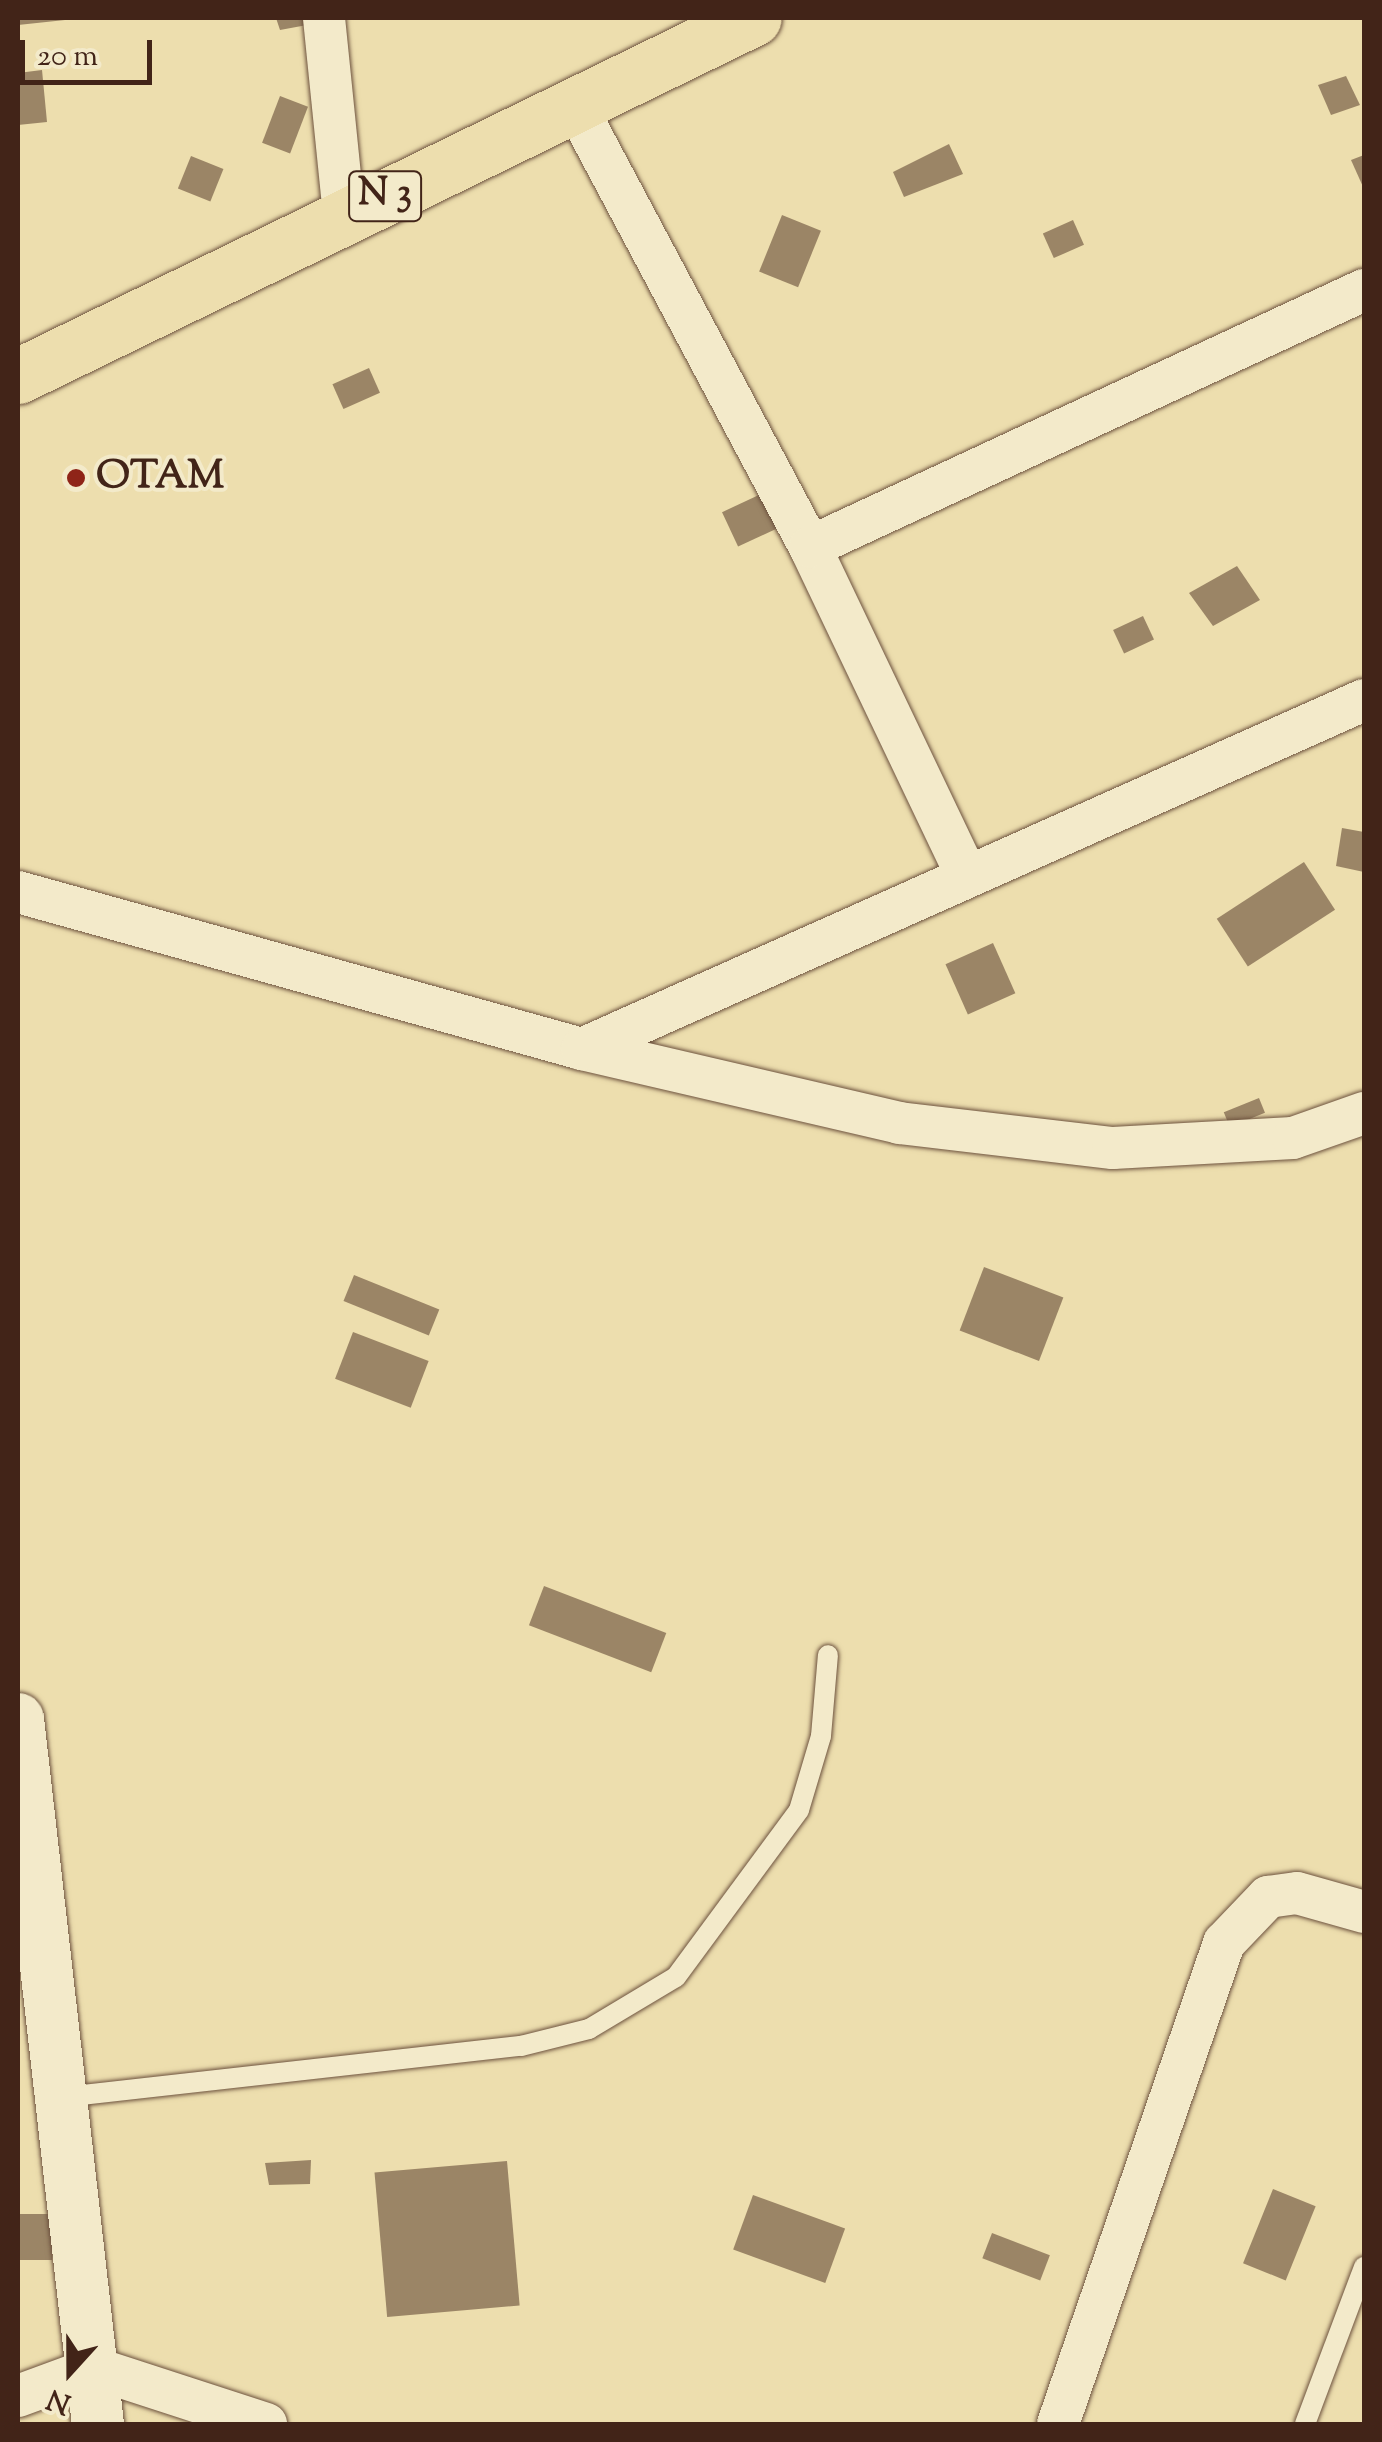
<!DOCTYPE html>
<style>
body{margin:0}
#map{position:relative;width:1382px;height:2442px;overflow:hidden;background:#eddeae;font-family:"Sorts Mill Goudy",serif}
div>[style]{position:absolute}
.building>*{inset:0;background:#9b8566;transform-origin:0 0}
.roads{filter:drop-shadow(0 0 2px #6d523e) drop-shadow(0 0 2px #6d523e)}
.service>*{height:20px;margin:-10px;padding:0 10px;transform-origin:10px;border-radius:10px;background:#f3eaca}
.minor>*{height:42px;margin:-21px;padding:0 21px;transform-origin:21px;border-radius:21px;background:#f3eaca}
.tertiary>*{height:52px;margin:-26px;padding:0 26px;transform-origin:26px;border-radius:26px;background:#f3eaca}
.primary>*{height:55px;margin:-27.5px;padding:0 27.5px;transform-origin:27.5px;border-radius:27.5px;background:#eddeae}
.dots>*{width:28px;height:28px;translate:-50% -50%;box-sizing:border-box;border:5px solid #f3eaca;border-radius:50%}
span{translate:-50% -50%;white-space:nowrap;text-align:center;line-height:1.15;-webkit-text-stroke:8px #f3eaca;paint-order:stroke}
.shield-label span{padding:2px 8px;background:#f3eaca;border:2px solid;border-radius:8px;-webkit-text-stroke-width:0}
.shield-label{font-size:38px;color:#422418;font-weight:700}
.poi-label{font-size:40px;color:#422418;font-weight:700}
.left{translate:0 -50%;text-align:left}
.frame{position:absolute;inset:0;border:20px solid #422418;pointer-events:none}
.north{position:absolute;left:20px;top:2322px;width:100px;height:100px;-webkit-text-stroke:8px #f3eaca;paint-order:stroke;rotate:201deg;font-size:28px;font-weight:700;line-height:40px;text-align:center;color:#422418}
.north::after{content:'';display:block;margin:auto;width:35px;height:45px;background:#422418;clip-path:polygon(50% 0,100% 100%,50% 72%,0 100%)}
.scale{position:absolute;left:20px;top:40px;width:132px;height:45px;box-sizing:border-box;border:5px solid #422418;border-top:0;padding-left:12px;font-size:30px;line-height:35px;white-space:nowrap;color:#422418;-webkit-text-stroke:8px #f3eaca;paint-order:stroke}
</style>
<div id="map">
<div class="building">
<i style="clip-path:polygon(18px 18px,65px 18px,65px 20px,18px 25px)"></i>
<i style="clip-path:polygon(276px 18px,305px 18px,307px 25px,280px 30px)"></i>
<i style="clip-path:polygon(42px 70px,47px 122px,18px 125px,18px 73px)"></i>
<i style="clip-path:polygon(1346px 76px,1360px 105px,1331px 115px,1318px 85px)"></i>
<i style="left:280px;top:96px;width:30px;height:50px;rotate:21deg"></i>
<i style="clip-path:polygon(949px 144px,963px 174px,904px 197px,893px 172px)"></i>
<i style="clip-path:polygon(1364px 155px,1364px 189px,1351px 160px)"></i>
<i style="left:191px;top:156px;width:35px;height:35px;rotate:22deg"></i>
<i style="left:782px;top:215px;width:42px;height:61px;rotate:22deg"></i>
<i style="left:1073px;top:220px;width:27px;height:33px;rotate:66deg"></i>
<i style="left:369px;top:368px;width:27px;height:40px;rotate:66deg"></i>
<i style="left:761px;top:494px;width:38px;height:43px;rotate:65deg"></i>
<i style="clip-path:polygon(1237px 566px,1260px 600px,1213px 626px,1189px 593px)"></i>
<i style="left:1143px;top:616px;width:26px;height:33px;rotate:65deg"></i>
<i style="clip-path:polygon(1342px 828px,1364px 832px,1364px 872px,1336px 866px)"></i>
<i style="left:1304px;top:862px;width:57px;height:104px;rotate:57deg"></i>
<i style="left:993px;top:943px;width:55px;height:52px;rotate:66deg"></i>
<i style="left:1259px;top:1098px;width:16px;height:38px;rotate:68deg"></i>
<i style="left:984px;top:1267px;width:85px;height:68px;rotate:21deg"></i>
<i style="left:354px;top:1275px;width:92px;height:28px;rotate:22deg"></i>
<i style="left:353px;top:1332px;width:81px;height:50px;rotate:21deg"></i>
<i style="left:544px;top:1586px;width:131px;height:42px;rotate:21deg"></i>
<i style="clip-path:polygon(311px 2160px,310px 2184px,269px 2185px,265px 2163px)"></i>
<i style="left:507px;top:2161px;width:145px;height:133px;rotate:85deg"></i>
<i style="left:1273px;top:2189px;width:46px;height:80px;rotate:22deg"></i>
<i style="left:753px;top:2195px;width:98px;height:58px;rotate:20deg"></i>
<i style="left:18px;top:2214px;width:34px;height:46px"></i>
<i style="left:992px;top:2233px;width:62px;height:27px;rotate:21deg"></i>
</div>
<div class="roads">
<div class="service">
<i style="left:64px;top:2097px;width:460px;rotate:-6.4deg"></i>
<i style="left:521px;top:2046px;width:70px;rotate:-14deg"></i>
<i style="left:589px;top:2029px;width:101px;rotate:-30.9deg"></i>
<i style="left:676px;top:1977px;width:207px;rotate:-53.6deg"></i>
<i style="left:799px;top:1810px;width:77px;rotate:-73.4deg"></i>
<i style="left:821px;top:1736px;width:81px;rotate:-85.1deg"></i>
<i style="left:1305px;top:2424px;width:168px;rotate:-69.4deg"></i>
</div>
<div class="minor">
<i style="left:324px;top:18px;width:199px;rotate:84.2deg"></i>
<i style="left:575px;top:105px;width:501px;rotate:62deg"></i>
<i style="left:810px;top:547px;width:362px;rotate:64.5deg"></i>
<i style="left:810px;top:547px;width:611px;rotate:-24.89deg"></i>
<i style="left:18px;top:892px;width:585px;rotate:15.56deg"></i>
<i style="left:582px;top:1049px;width:326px;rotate:13.1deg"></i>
<i style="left:899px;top:1123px;width:215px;rotate:6.7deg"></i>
<i style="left:1113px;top:1148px;width:180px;rotate:-3.2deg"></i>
<i style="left:1293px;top:1138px;width:75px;rotate:-19.4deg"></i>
<i style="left:582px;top:1049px;width:856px;rotate:-24.05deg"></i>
<i style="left:18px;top:2396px;width:81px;rotate:-20.2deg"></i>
<i style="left:94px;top:2368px;width:181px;rotate:18deg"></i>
<i style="left:1058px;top:2424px;width:509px;rotate:-70.96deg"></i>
<i style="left:1224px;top:1943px;width:64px;rotate:-46.3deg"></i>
<i style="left:1268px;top:1897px;width:29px;rotate:-8deg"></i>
<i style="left:1297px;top:1893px;width:70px;rotate:15.8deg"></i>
</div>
<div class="tertiary">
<i style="left:18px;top:1719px;width:710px;rotate:83.53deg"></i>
</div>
<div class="primary">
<i style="left:18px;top:376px;width:818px;rotate:-25.94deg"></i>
</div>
</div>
<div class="dots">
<i style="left:76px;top:478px;background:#8f2418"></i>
</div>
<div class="shield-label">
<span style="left:385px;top:196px">N 3</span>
</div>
<div class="poi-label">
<span class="left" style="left:96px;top:478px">OTAM</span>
</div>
<div class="frame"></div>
<div class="north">N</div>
<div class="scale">20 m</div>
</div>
